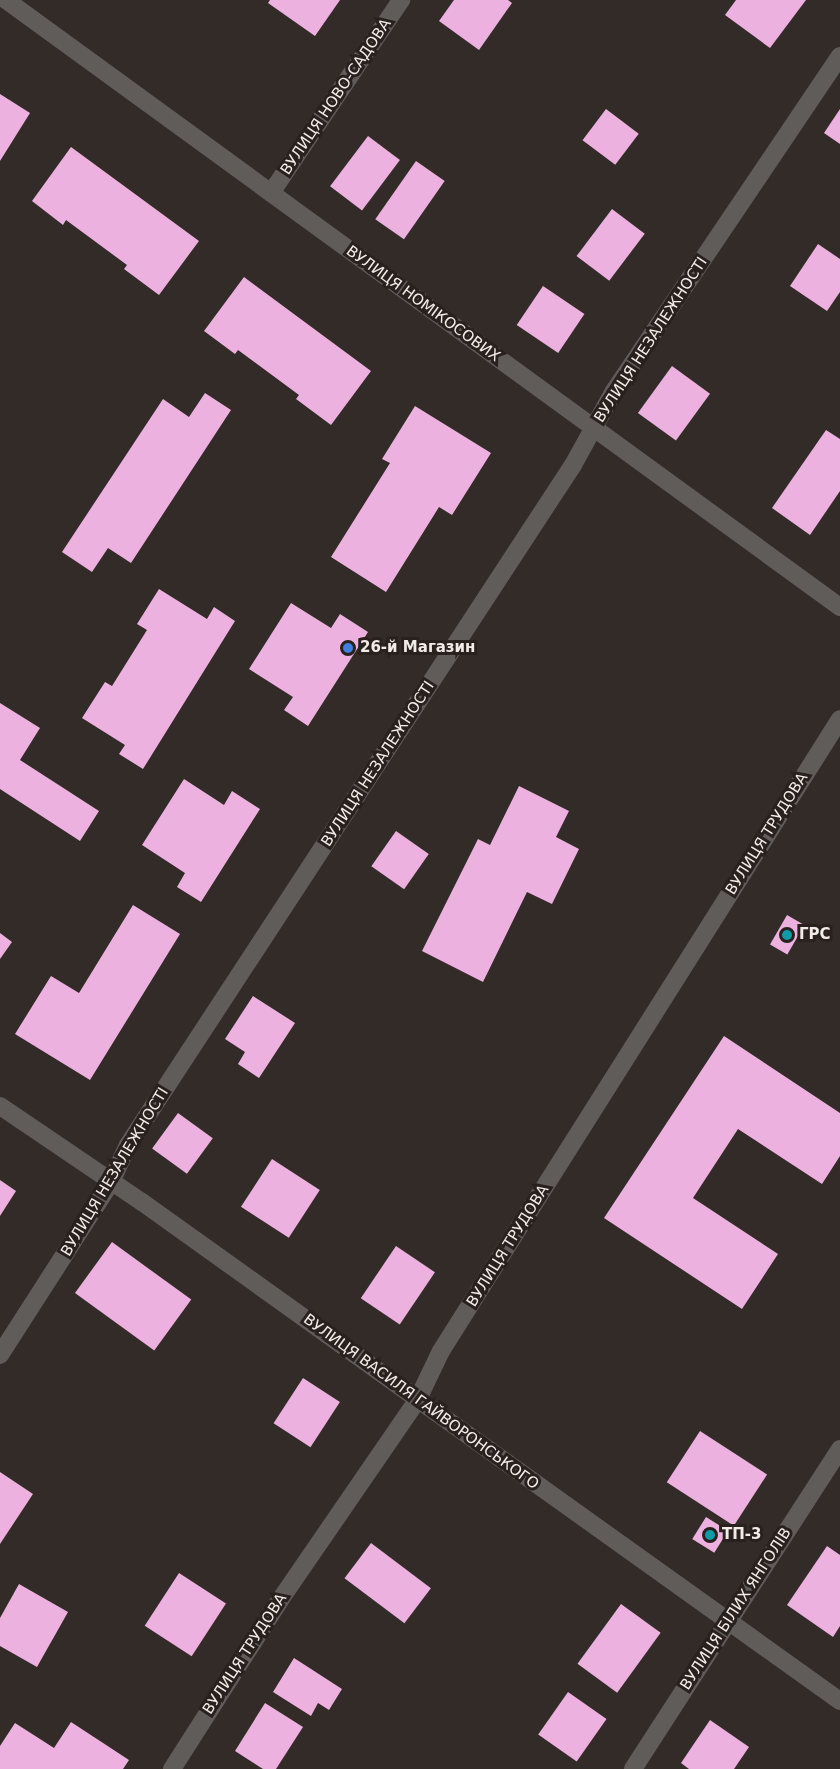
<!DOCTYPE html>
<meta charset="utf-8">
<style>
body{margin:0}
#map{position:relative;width:840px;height:1769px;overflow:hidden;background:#332b27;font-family:"DejaVu Sans",sans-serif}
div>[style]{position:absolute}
.building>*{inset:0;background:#edb1e0;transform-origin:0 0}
.minor>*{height:18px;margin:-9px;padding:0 9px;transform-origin:9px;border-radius:9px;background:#605c5a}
.dots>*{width:16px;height:16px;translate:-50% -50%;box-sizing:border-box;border:3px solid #29211e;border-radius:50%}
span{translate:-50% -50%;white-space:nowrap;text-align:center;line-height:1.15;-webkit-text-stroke:6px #29211e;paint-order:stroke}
.street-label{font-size:15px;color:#f2ece9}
.poi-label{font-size:15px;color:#f2ece9;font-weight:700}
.left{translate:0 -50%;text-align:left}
</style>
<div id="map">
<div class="building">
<i style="clip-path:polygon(270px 0,340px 0,315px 36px,268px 3px)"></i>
<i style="clip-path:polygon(454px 0,508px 0,512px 3px,479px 50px,439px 21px)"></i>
<i style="clip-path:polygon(736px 0,806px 0,770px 48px,725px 15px)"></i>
<i style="clip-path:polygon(0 94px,30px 113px,0 161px)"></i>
<i style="left:606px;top:109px;width:41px;height:39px;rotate:37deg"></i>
<i style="clip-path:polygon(840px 109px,840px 144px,824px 133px)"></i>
<i style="left:368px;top:136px;width:40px;height:63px;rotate:37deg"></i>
<i style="clip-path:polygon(71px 147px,199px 241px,159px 295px,124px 269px,127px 265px,66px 220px,63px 225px,32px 201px)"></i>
<i style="left:416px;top:161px;width:35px;height:71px;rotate:35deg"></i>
<i style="left:612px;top:209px;width:41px;height:59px;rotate:37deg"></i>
<i style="clip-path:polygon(818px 244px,840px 259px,840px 292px,827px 311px,790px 286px)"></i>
<i style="clip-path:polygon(244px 277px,371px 371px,331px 425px,296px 399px,299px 395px,238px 350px,235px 354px,204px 331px)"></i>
<i style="left:543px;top:286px;width:50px;height:47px;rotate:34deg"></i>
<i style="left:672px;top:366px;width:47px;height:58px;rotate:36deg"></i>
<i style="clip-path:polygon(205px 393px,231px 410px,131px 563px,108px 548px,92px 572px,62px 552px,163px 399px,189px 417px)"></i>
<i style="clip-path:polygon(415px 406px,491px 453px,452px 515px,439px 507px,386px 592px,331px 557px,390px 463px,382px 459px)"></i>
<i style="clip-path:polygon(826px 430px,840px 439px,840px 491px,810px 535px,772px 508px)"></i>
<i style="clip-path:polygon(159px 589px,207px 619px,214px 607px,235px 621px,143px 769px,119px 754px,125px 745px,82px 718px,105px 682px,112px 686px,147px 630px,137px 624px)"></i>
<i style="clip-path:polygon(291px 603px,331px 628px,340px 614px,368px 632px,308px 726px,284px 710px,293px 697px,249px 669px)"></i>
<i style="clip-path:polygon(0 703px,40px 728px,20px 760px,99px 811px,80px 841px,0 789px)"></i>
<i style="clip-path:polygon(184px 779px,224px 805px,232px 791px,260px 809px,201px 902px,177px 887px,185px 873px,142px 845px)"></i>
<i style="clip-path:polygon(519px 786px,569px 811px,556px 837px,579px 849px,552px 904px,527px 892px,483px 982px,422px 951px,478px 839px,490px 845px)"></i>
<i style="left:396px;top:831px;width:40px;height:43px;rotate:35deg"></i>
<i style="clip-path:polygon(133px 905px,180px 934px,90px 1080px,15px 1034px,51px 976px,79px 993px)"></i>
<i style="left:787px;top:915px;width:20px;height:34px;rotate:30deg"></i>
<i style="clip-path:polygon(0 933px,12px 942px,0 959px)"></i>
<i style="clip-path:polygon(253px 996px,295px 1023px,259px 1078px,238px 1064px,245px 1052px,225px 1039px)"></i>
<i style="clip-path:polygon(724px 1036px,840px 1113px,840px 1156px,822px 1184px,738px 1129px,693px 1198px,778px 1254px,742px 1309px,604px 1218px)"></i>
<i style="left:178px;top:1113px;width:43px;height:44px;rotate:36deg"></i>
<i style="left:272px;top:1159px;width:57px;height:57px;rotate:33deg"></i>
<i style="clip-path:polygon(0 1180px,16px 1191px,0 1216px)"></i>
<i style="left:112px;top:1242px;width:98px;height:63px;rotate:36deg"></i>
<i style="left:396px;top:1246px;width:47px;height:63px;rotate:34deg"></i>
<i style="left:303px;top:1378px;width:44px;height:54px;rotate:33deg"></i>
<i style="left:700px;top:1431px;width:80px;height:61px;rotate:33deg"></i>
<i style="clip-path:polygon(0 1472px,33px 1494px,0 1544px)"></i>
<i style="left:706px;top:1517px;width:26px;height:26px;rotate:32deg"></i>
<i style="left:371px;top:1543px;width:75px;height:44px;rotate:37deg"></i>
<i style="clip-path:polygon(827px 1546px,840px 1555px,840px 1626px,833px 1637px,787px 1605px)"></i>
<i style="left:179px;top:1573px;width:56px;height:63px;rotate:33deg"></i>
<i style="clip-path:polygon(19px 1584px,68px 1612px,37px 1667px,0 1646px,0 1618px)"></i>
<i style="left:621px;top:1604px;width:49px;height:74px;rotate:36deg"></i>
<i style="clip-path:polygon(294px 1658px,342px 1689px,329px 1710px,318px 1703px,311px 1716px,273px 1692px)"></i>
<i style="left:568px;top:1692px;width:47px;height:52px;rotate:35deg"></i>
<i style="clip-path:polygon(265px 1703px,303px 1727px,276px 1769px,263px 1769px,235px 1751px)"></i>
<i style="clip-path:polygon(710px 1720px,749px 1747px,734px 1769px,689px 1769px,681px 1763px)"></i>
<i style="clip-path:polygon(71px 1722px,129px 1760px,123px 1769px,0 1769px,0 1746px,15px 1723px,54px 1748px)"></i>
</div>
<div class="minor">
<i style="left:6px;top:0;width:1032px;rotate:36.05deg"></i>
<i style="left:271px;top:193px;width:233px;rotate:-56deg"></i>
<i style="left:0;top:1106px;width:171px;rotate:34.1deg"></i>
<i style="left:142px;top:1202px;width:858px;rotate:35.56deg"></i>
<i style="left:0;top:1355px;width:206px;rotate:-57.3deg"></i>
<i style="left:111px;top:1182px;width:41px;rotate:-65.3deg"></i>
<i style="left:128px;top:1145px;width:813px;rotate:-56.8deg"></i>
<i style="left:573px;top:465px;width:85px;rotate:-61deg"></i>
<i style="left:614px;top:391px;width:404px;rotate:-56deg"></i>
<i style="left:172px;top:1769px;width:201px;rotate:-57.4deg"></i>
<i style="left:280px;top:1600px;width:244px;rotate:-55.5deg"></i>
<i style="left:418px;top:1399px;width:53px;rotate:-64.4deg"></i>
<i style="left:441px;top:1351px;width:747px;rotate:-57.73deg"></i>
<i style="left:633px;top:1769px;width:381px;rotate:-57.1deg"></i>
</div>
<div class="dots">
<i style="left:348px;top:648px;background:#3f7fe0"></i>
<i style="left:787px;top:935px;background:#0f9aa8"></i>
<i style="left:710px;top:1535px;background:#0f9aa8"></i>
</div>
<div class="street-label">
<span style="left:336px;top:97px;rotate:-56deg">ВУЛИЦЯ НОВО-САДОВА</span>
<span style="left:423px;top:304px;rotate:36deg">ВУЛИЦЯ НОМІКОСОВИХ</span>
<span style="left:651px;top:340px;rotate:-57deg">ВУЛИЦЯ НЕЗАЛЕЖНОСТІ</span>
<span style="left:378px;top:764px;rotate:-57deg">ВУЛИЦЯ НЕЗАЛЕЖНОСТІ</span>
<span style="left:767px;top:834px;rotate:-58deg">ВУЛИЦЯ ТРУДОВА</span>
<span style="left:115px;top:1172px;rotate:-59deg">ВУЛИЦЯ НЕЗАЛЕЖНОСТІ</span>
<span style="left:508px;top:1246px;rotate:-58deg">ВУЛИЦЯ ТРУДОВА</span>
<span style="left:421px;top:1402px;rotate:36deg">ВУЛИЦЯ ВАСИЛЯ ГАЙВОРОНСЬКОГО</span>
<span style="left:736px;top:1609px;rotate:-57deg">ВУЛИЦЯ БІЛИХ ЯНГОЛІВ</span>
<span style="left:245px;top:1654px;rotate:-57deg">ВУЛИЦЯ ТРУДОВА</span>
</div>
<div class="poi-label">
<span class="left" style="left:360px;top:648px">26-й Магазин</span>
<span class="left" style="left:799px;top:935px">ГРС</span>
<span class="left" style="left:722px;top:1535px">ТП-3</span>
</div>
</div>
